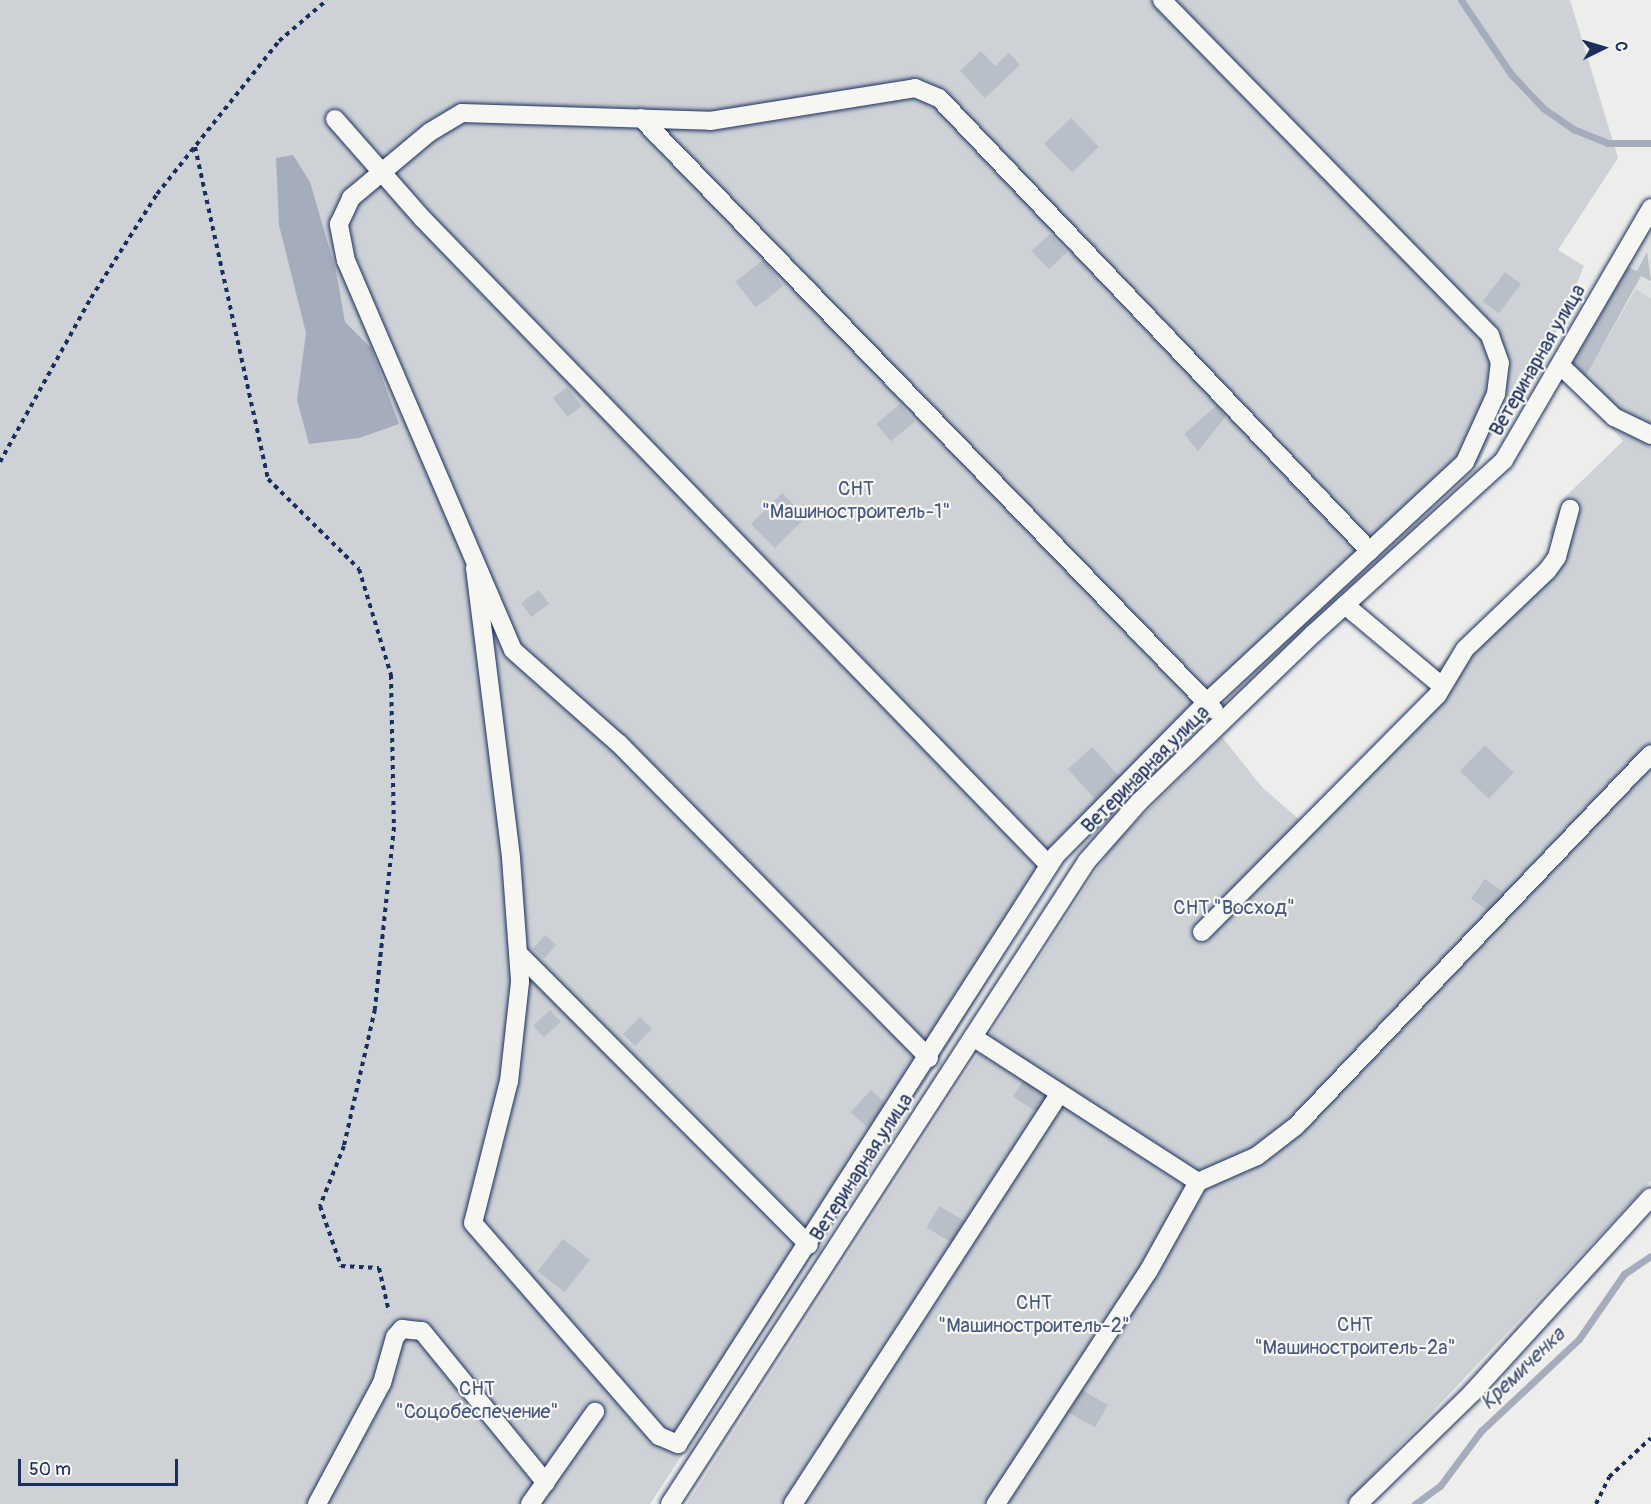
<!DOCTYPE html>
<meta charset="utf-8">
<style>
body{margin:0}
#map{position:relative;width:1651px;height:1504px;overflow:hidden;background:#edeeec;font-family:Pangolin,sans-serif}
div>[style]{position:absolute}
.built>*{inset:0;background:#dde0e1}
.green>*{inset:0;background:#ced2d7}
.water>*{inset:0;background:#a5acbc}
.stream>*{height:7px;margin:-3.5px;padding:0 3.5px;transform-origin:3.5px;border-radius:3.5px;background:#a5acbc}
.building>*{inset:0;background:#b9bfc8;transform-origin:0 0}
.path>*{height:4px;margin-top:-2px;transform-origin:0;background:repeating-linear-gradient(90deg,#1b2f5e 0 4.5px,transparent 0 9px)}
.roads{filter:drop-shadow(0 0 2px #1b2f5e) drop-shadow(0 0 2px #1b2f5e)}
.street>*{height:18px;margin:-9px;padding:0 9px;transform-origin:9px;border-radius:9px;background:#f6f6f2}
span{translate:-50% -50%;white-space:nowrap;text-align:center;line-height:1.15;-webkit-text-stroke:4.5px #f6f6f2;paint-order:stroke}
.street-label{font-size:20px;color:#1b2f5e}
.park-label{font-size:20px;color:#48587c}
.water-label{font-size:21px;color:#44547a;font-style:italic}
.north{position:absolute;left:1573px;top:18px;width:60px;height:60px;-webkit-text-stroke:4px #f6f6f2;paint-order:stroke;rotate:85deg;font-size:16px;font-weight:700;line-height:24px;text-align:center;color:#1b2f5e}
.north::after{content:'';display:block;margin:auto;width:21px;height:27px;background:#1b2f5e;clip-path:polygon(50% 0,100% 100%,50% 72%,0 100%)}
.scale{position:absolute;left:18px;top:1459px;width:160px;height:27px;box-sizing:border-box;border:3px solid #1b2f5e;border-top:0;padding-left:8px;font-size:18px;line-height:21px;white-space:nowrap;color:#1b2f5e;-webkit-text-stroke:4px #f6f6f2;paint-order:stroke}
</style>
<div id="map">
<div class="built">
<i style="clip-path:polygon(1651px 216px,1651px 298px,1634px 289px,1585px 378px,1565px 365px)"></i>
</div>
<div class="green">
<i style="clip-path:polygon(0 0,1570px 0,1618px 158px,1558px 250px,1584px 266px,1537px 379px,1521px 372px,1479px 462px,1209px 712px,1061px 861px,933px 1070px,650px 1504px,0 1504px)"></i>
<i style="clip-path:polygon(1635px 289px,1651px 298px,1651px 1181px,1345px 1504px,687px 1504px,1113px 845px,1222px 737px,1262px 787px,1300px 820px,1430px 690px,1423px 681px,1434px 670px,1537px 572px,1554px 542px,1549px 533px,1564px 498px,1623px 441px,1583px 396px,1585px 378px)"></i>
</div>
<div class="water">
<i style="clip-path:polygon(293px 155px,310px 182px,336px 271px,345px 322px,371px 348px,399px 424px,359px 438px,309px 444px,297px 400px,306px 333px,279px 225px,276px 158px)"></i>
</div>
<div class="stream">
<i style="left:1461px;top:0;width:89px;rotate:56deg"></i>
<i style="left:1511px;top:74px;width:47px;rotate:46.7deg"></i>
<i style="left:1543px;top:108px;width:37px;rotate:35deg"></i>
<i style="left:1573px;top:129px;width:37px;rotate:22deg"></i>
<i style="left:1607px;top:143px;width:44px"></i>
<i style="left:1415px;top:1504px;width:31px;rotate:-36deg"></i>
<i style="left:1440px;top:1486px;width:69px;rotate:-53.3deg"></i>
<i style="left:1481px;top:1431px;width:134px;rotate:-43.2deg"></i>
<i style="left:1579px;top:1339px;width:79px;rotate:-55.3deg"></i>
<i style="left:1624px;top:1274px;width:32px;rotate:-34deg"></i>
</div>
<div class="building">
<i style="clip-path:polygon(981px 51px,995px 66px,1009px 53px,1020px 65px,985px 98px,960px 71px)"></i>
<i style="left:1071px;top:118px;width:40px;height:37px;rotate:46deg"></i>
<i style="left:1050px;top:234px;width:25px;height:25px;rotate:47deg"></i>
<i style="clip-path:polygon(1647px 252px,1651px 281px,1641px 276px,1585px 378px,1570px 368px,1628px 267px,1637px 271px)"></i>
<i style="left:763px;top:260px;width:33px;height:35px;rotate:52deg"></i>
<i style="left:1505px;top:272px;width:20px;height:37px;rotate:37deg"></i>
<i style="left:567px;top:387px;width:24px;height:18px;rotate:52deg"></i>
<i style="left:900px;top:404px;width:23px;height:31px;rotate:50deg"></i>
<i style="clip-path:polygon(1217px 405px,1226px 416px,1198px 451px,1184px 434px)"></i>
<i style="left:782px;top:493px;width:34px;height:44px;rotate:45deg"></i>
<i style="left:539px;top:590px;width:17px;height:22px;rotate:54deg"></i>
<i style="left:1485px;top:745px;width:40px;height:36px;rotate:44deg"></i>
<i style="left:1092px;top:747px;width:40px;height:33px;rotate:47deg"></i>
<i style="left:1485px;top:879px;width:31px;height:24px;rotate:36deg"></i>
<i style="left:545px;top:935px;width:15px;height:18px;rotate:42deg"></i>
<i style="left:550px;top:1010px;width:16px;height:23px;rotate:47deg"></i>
<i style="left:640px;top:1017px;width:17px;height:24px;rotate:45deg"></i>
<i style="left:1025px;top:1078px;width:30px;height:22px;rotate:33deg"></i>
<i style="left:871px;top:1090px;width:23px;height:30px;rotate:43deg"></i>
<i style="left:939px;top:1206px;width:30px;height:25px;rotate:30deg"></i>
<i style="left:563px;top:1239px;width:34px;height:41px;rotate:38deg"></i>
<i style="left:1082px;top:1390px;width:30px;height:26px;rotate:30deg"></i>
</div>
<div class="path">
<i style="left:195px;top:147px;width:340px;rotate:77.6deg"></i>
<i style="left:268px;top:479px;width:128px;rotate:44.7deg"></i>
<i style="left:359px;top:569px;width:111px;rotate:73.2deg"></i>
<i style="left:391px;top:675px;width:152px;rotate:88.9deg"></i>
<i style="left:394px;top:827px;width:183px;rotate:96deg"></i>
<i style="left:375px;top:1009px;width:140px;rotate:102.8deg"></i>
<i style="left:344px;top:1146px;width:65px;rotate:111.8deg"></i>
<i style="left:320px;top:1206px;width:64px;rotate:70.7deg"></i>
<i style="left:341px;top:1266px;width:38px;rotate:3deg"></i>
<i style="left:379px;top:1268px;width:45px;rotate:77.2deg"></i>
<i style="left:0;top:462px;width:188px;rotate:-61deg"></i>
<i style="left:91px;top:298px;width:123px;rotate:-57.6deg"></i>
<i style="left:157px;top:194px;width:196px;rotate:-51.4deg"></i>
<i style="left:279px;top:41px;width:63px;rotate:-40.5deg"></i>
<i style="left:1596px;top:1504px;width:30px;rotate:-64deg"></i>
<i style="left:1609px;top:1477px;width:57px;rotate:-42.9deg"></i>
</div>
<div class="roads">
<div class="street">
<i style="left:641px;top:118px;width:824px;rotate:45.93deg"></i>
<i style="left:335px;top:119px;width:132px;rotate:48.7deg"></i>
<i style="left:422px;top:218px;width:901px;rotate:45.9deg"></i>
<i style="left:1561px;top:366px;width:74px;rotate:43.9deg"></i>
<i style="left:1614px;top:417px;width:41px;rotate:25.9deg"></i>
<i style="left:475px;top:568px;width:292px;rotate:82.9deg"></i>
<i style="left:511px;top:858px;width:124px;rotate:85.8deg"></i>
<i style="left:520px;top:982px;width:100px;rotate:96.3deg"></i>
<i style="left:509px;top:1081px;width:146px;rotate:104.2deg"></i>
<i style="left:473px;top:1223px;width:283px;rotate:48.9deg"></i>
<i style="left:659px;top:1436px;width:21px;rotate:23deg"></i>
<i style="left:678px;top:1444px;width:700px;rotate:-57.31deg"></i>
<i style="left:1056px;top:855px;width:215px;rotate:-45.4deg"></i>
<i style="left:1207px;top:702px;width:352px;rotate:-42.9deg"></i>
<i style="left:1465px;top:462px;width:75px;rotate:-65.5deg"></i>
<i style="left:1496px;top:394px;width:31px;rotate:-83deg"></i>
<i style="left:1500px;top:363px;width:30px;rotate:-110deg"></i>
<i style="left:1490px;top:335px;width:469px;rotate:-134.4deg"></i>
<i style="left:1345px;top:605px;width:126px;rotate:39.9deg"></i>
<i style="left:1202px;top:932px;width:335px;rotate:-45.2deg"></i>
<i style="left:1438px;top:694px;width:52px;rotate:-59deg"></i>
<i style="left:1465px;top:649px;width:113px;rotate:-43.6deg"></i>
<i style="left:1547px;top:571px;width:17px;rotate:-54deg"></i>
<i style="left:1557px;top:557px;width:50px;rotate:-74.8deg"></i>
<i style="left:518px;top:953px;width:412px;rotate:45.1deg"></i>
<i style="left:973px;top:1037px;width:268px;rotate:32.8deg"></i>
<i style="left:1198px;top:1182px;width:101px;rotate:119.1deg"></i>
<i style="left:1149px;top:1270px;width:280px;rotate:123.2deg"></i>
<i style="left:929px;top:1058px;width:443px;rotate:-134.6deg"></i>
<i style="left:618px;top:743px;width:140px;rotate:-138.5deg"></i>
<i style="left:513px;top:650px;width:423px;rotate:-113.2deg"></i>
<i style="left:346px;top:261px;width:38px;rotate:-101deg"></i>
<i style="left:339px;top:224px;width:29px;rotate:-65deg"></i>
<i style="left:351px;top:198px;width:103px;rotate:-39.9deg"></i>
<i style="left:430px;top:132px;width:37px;rotate:-31deg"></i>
<i style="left:462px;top:113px;width:248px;rotate:1.8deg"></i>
<i style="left:710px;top:121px;width:208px;rotate:-9.1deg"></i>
<i style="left:915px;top:88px;width:26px;rotate:23deg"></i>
<i style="left:939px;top:98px;width:625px;rotate:46.43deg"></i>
<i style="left:1198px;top:1182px;width:64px;rotate:-23.8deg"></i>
<i style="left:1257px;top:1156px;width:49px;rotate:-37.6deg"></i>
<i style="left:1296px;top:1126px;width:514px;rotate:-46.34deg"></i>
<i style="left:317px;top:1504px;width:137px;rotate:-61.8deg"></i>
<i style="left:382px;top:1383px;width:48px;rotate:-74.2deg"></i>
<i style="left:395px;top:1337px;width:11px;rotate:-49deg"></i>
<i style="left:402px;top:1329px;width:20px;rotate:6deg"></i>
<i style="left:422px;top:1331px;width:196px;rotate:50.8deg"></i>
<i style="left:530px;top:1504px;width:113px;rotate:-54.8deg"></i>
<i style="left:670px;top:1504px;width:766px;rotate:-57.04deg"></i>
<i style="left:1087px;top:861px;width:79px;rotate:-48.6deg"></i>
<i style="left:1139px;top:802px;width:242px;rotate:-44deg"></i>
<i style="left:1313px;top:634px;width:258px;rotate:-42.3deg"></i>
<i style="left:1504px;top:460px;width:292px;rotate:-59.7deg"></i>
<i style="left:793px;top:1504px;width:490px;rotate:-57deg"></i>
<i style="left:1358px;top:1504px;width:159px;rotate:-44.2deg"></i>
<i style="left:1472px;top:1393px;width:265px;rotate:-47.6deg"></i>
</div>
</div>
<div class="street-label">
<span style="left:1537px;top:360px;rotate:-60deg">Ветеринарная улица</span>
<span style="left:1145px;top:769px;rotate:-45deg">Ветеринарная улица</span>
<span style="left:861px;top:1167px;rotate:-57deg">Ветеринарная улица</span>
</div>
<div class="park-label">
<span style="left:856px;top:500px">СНТ<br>"Машиностроитель-1"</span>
<span style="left:1234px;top:907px">СНТ "Восход"</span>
<span style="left:1034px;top:1314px">СНТ<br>"Машиностроитель-2"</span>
<span style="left:1355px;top:1336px">СНТ<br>"Машиностроитель-2а"</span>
<span style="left:477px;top:1400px">СНТ<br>"Соцобеспечение"</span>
</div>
<div class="water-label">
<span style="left:1523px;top:1369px;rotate:-44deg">Кремиченка</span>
</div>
<div class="north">С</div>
<div class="scale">50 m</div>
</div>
